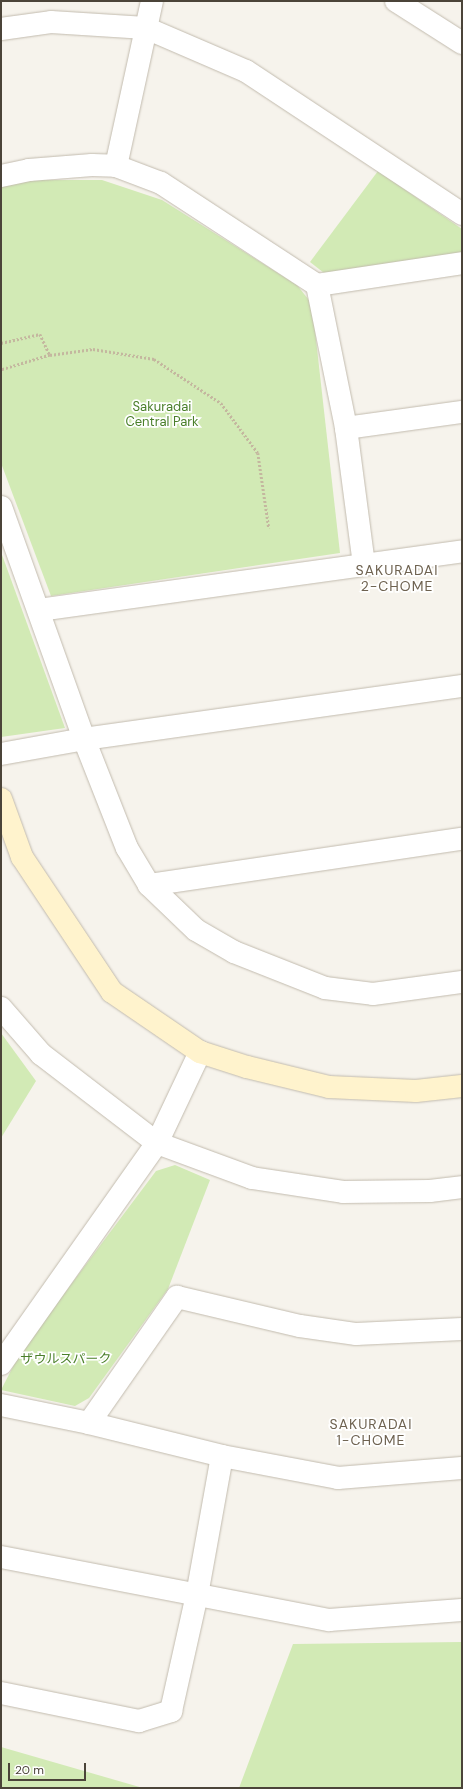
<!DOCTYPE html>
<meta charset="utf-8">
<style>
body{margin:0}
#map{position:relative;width:463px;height:1789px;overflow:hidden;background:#f6f3ec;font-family:"DM Sans","Noto Sans JP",sans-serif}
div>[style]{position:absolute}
.green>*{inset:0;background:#d2eab5}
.path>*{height:2.5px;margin-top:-1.25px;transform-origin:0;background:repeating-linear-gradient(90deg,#c4b79f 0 2px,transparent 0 4px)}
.roads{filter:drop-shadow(0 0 1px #c2bbae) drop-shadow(0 0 1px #c2bbae)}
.street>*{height:22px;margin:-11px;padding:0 11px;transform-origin:11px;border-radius:11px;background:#fff}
.secondary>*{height:22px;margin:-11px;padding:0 11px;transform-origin:11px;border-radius:11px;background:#fff3cd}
span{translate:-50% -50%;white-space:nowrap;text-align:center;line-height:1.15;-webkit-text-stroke:3.5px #fff;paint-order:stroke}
.park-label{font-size:13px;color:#4a7f2a}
.neighbourhood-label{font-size:14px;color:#6e6250;letter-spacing:1px}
.frame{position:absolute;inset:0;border:2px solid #4b4439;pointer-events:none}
.scale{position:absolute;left:8px;top:1763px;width:78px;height:18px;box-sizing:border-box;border:2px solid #4b4439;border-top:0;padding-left:5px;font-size:12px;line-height:14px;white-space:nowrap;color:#4b4439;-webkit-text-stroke:3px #fff;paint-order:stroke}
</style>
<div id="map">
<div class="green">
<i style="clip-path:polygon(378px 171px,462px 229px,462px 255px,324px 273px,310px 262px)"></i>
<i style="clip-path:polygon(27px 180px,102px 180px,162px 200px,297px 285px,312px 304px,340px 553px,51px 596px,1px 463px,1px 187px)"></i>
<i style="clip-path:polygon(1px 552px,65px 728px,1px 737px)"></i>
<i style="clip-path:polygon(1px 1033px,36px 1081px,1px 1138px)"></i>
<i style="clip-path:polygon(175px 1165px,210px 1180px,168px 1289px,89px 1398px,75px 1406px,1px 1390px,21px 1351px,156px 1171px)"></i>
<i style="clip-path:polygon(462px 1642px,462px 1788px,239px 1788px,293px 1644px)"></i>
<i style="clip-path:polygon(1px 1747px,143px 1788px,1px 1788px)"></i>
</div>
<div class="path">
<i style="left:1px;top:343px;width:40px;rotate:-13deg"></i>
<i style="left:40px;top:334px;width:23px;rotate:65deg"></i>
<i style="left:50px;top:355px;width:51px;rotate:163deg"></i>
<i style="left:50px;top:355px;width:43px;rotate:-7.9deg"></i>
<i style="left:93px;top:349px;width:62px;rotate:9.3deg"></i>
<i style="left:154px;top:359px;width:80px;rotate:33.3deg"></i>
<i style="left:221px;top:403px;width:62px;rotate:53.5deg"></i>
<i style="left:258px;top:453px;width:76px;rotate:81.7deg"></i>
</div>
<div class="roads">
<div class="street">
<i style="left:152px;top:1px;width:169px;rotate:102.3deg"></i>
<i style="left:116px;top:166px;width:48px;rotate:20.7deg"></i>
<i style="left:161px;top:183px;width:186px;rotate:33.2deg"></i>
<i style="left:317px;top:285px;width:146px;rotate:78.5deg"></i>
<i style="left:346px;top:428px;width:137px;rotate:82.5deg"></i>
<i style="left:396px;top:1px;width:78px;rotate:32.5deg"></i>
<i style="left:1px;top:29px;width:50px;rotate:-8deg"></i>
<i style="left:51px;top:22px;width:95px;rotate:3.6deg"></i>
<i style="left:146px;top:28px;width:109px;rotate:23.3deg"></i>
<i style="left:246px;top:71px;width:259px;rotate:33.5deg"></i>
<i style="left:1px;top:176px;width:29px;rotate:-12deg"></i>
<i style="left:29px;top:170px;width:63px;rotate:-4.5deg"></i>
<i style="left:92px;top:165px;width:24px;rotate:2deg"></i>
<i style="left:317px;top:285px;width:147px;rotate:-8.6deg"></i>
<i style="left:346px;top:428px;width:117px;rotate:-7.9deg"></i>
<i style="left:1px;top:507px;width:246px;rotate:70.3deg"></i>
<i style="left:84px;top:739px;width:117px;rotate:68.5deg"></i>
<i style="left:127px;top:848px;width:43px;rotate:59.3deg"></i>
<i style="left:149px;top:885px;width:65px;rotate:43.8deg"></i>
<i style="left:196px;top:930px;width:44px;rotate:30.1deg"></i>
<i style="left:234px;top:952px;width:98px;rotate:21.6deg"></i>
<i style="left:325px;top:988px;width:48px;rotate:7.1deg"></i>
<i style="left:373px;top:994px;width:90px;rotate:-7.7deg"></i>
<i style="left:39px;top:610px;width:427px;rotate:-7.9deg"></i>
<i style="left:1px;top:754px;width:84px;rotate:-10.2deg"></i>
<i style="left:84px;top:739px;width:382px;rotate:-8deg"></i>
<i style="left:149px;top:885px;width:316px;rotate:-8.4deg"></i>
<i style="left:1px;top:1008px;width:61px;rotate:49deg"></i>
<i style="left:41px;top:1054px;width:146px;rotate:37.5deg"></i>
<i style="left:157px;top:1143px;width:101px;rotate:20.2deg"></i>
<i style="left:252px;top:1178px;width:92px;rotate:8.7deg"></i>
<i style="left:343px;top:1192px;width:87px;rotate:-0.7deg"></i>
<i style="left:430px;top:1191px;width:32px;rotate:-7deg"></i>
<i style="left:1px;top:1364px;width:271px;rotate:-54.8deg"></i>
<i style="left:157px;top:1143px;width:101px;rotate:-64.7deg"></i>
<i style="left:1px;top:1405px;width:90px;rotate:11.6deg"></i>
<i style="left:89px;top:1423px;width:137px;rotate:13.9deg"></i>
<i style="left:222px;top:1456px;width:118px;rotate:10.7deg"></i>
<i style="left:338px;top:1478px;width:124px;rotate:-4.6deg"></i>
<i style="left:89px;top:1423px;width:154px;rotate:-55.1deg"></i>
<i style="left:177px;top:1297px;width:126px;rotate:13.3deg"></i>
<i style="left:300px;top:1326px;width:57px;rotate:8.1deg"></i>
<i style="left:356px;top:1334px;width:106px;rotate:-2.7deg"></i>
<i style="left:1px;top:1557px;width:334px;rotate:10.9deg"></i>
<i style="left:329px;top:1620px;width:133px;rotate:-4.3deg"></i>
<i style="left:1px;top:1693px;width:141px;rotate:11.5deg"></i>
<i style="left:139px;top:1721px;width:34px;rotate:-17deg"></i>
<i style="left:171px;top:1711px;width:119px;rotate:-77.4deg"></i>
<i style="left:197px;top:1595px;width:141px;rotate:-79.8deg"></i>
</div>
<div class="secondary">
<i style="left:1px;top:799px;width:62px;rotate:70.1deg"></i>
<i style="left:22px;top:857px;width:162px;rotate:56.3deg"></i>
<i style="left:112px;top:992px;width:107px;rotate:34.3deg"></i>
<i style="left:200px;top:1052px;width:49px;rotate:17.7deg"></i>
<i style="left:247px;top:1067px;width:84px;rotate:13.7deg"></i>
<i style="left:329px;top:1087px;width:87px;rotate:2.6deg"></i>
<i style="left:416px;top:1091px;width:46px;rotate:-6.2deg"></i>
</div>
</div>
<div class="park-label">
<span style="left:162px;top:415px">Sakuradai<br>Central Park</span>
<span style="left:66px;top:1359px">ザウルスパーク</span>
</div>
<div class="neighbourhood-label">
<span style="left:397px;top:578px">SAKURADAI<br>2-CHOME</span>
<span style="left:371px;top:1432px">SAKURADAI<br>1-CHOME</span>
</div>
<div class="frame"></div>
<div class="scale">20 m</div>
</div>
